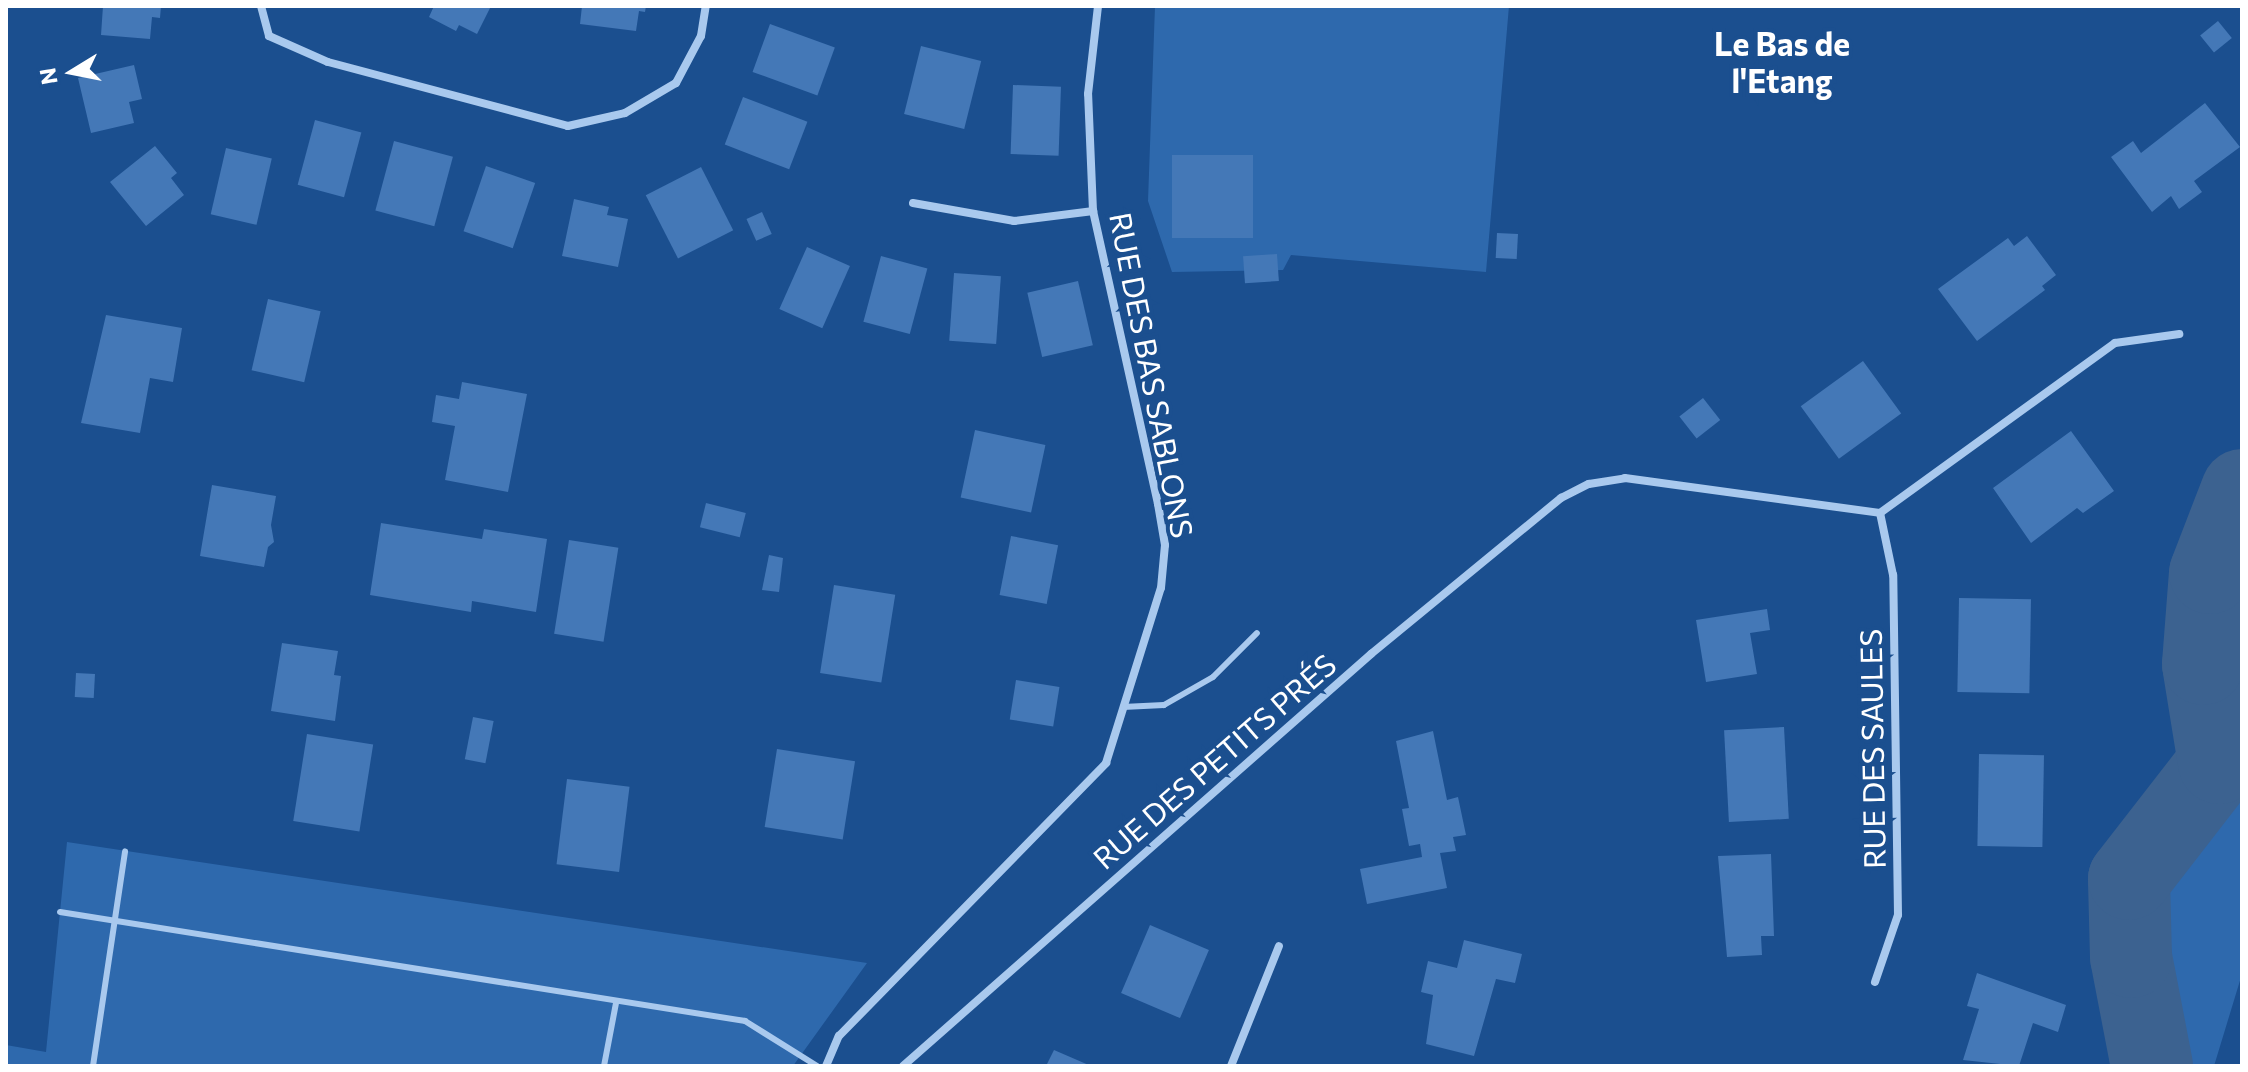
<!DOCTYPE html>
<meta charset="utf-8">
<style>
body{margin:0}
#map{position:relative;width:2248px;height:1072px;overflow:hidden;background:#1b4f8f;font-family:Commissioner,sans-serif}
div>[style]{position:absolute}
.green>*{inset:0;background:#2e69ad}
.river>*{height:82px;margin:-41px;padding:0 41px;transform-origin:41px;border-radius:41px;background:#3c6290}
.building>*{inset:0;background:#4478b7;transform-origin:0 0}
.service>*{height:6px;margin:-3px;padding:0 3px;transform-origin:3px;border-radius:3px;background:#a9c9ee}
.minor>*{height:8px;margin:-4px;padding:0 4px;transform-origin:4px;border-radius:4px;background:#a9c9ee}
span{translate:-50% -50%;white-space:nowrap;text-align:center;line-height:1.15;-webkit-text-stroke:8px #1b4f8f;paint-order:stroke}
.street-label{font-size:30px;color:#fff}
.neighbourhood-label{font-size:32px;color:#fff;font-weight:700}
.frame{position:absolute;inset:0;border:8px solid #fff;pointer-events:none}
.north{position:absolute;left:32px;top:32px;width:80px;height:80px;-webkit-text-stroke:6px #1b4f8f;paint-order:stroke;rotate:260deg;font-size:22px;font-weight:700;line-height:32px;text-align:center;color:#fff}
.north::after{content:'';display:block;margin:auto;width:28px;height:36px;background:#fff;clip-path:polygon(50% 0,100% 100%,50% 72%,0 100%)}
</style>
<div id="map">
<div class="green">
<i style="clip-path:polygon(1155px 6px,1509px 6px,1486px 272px,1291px 255px,1283px 270px,1172px 272px,1148px 201px)"></i>
<i style="clip-path:polygon(2242px 499px,2242px 974px,2214px 1066px,2111px 1066px,2129px 955px,2118px 872px,2143px 814px,2201px 765px,2213px 733px,2175px 607px,2182px 570px,2212px 524px)"></i>
<i style="clip-path:polygon(67px 842px,867px 963px,793px 1066px,6px 1066px,6px 1045px,46px 1052px)"></i>
</div>
<div class="river">
<i style="left:2152px;top:1066px;width:111px;rotate:-100.9deg"></i>
<i style="left:2131px;top:957px;width:78px;rotate:-91.5deg"></i>
<i style="left:2129px;top:879px;width:147px;rotate:-52.2deg"></i>
<i style="left:2219px;top:763px;width:100px;rotate:-99.2deg"></i>
<i style="left:2203px;top:664px;width:91px;rotate:-85.6deg"></i>
<i style="left:2210px;top:573px;width:89px;rotate:-68.9deg"></i>
</div>
<div class="building">
<i style="clip-path:polygon(103px 6px,161px 6px,160px 18px,152px 17px,150px 39px,101px 35px)"></i>
<i style="clip-path:polygon(434px 6px,491px 6px,477px 34px,459px 25px,456px 31px,429px 17px)"></i>
<i style="clip-path:polygon(582px 6px,646px 6px,645px 12px,639px 11px,636px 31px,580px 24px)"></i>
<i style="left:2218px;top:21px;width:22px;height:23px;rotate:51deg"></i>
<i style="left:770px;top:24px;width:69px;height:51px;rotate:20deg"></i>
<i style="left:921px;top:46px;width:62px;height:70px;rotate:14deg"></i>
<i style="clip-path:polygon(134px 65px,142px 99px,129px 102px,134px 123px,91px 133px,78px 78px)"></i>
<i style="left:1013px;top:85px;width:48px;height:69px;rotate:2deg"></i>
<i style="left:743px;top:97px;width:69px;height:51px;rotate:21deg"></i>
<i style="clip-path:polygon(2205px 103px,2240px 147px,2194px 181px,2202px 192px,2179px 209px,2171px 196px,2152px 212px,2111px 157px,2133px 141px,2141px 153px)"></i>
<i style="left:315px;top:120px;width:48px;height:67px;rotate:15deg"></i>
<i style="left:394px;top:141px;width:61px;height:72px;rotate:15deg"></i>
<i style="clip-path:polygon(155px 146px,177px 173px,171px 178px,184px 195px,146px 226px,110px 182px)"></i>
<i style="left:226px;top:148px;width:47px;height:68px;rotate:13deg"></i>
<i style="left:1172px;top:155px;width:81px;height:83px"></i>
<i style="left:486px;top:166px;width:52px;height:69px;rotate:19deg"></i>
<i style="left:701px;top:167px;width:71px;height:62px;rotate:63deg"></i>
<i style="clip-path:polygon(574px 199px,609px 207px,607px 215px,628px 219px,618px 267px,562px 256px)"></i>
<i style="left:762px;top:212px;width:24px;height:17px;rotate:66deg"></i>
<i style="left:1497px;top:233px;width:21px;height:25px;rotate:3deg"></i>
<i style="clip-path:polygon(2027px 236px,2056px 275px,2042px 286px,2045px 290px,1977px 341px,1938px 289px,2008px 238px,2014px 246px)"></i>
<i style="left:807px;top:247px;width:47px;height:68px;rotate:24deg"></i>
<i style="left:1277px;top:254px;width:27px;height:34px;rotate:86deg"></i>
<i style="left:881px;top:256px;width:48px;height:68px;rotate:15deg"></i>
<i style="left:954px;top:273px;width:47px;height:68px;rotate:4deg"></i>
<i style="left:1078px;top:281px;width:66px;height:52px;rotate:77deg"></i>
<i style="left:268px;top:299px;width:54px;height:73px;rotate:13deg"></i>
<i style="clip-path:polygon(106px 315px,182px 328px,173px 382px,150px 378px,140px 433px,81px 423px)"></i>
<i style="left:1863px;top:361px;width:65px;height:77px;rotate:54deg"></i>
<i style="clip-path:polygon(462px 382px,527px 394px,508px 492px,445px 480px,455px 426px,432px 422px,436px 395px,459px 399px)"></i>
<i style="left:1703px;top:398px;width:28px;height:30px;rotate:52deg"></i>
<i style="left:975px;top:430px;width:72px;height:69px;rotate:12deg"></i>
<i style="clip-path:polygon(2071px 431px,2114px 491px,2083px 513px,2077px 508px,2031px 543px,1993px 488px)"></i>
<i style="clip-path:polygon(212px 485px,276px 496px,271px 525px,274px 542px,268px 547px,264px 567px,200px 556px)"></i>
<i style="left:706px;top:503px;width:41px;height:25px;rotate:14deg"></i>
<i style="clip-path:polygon(381px 523px,482px 539px,484px 529px,547px 539px,536px 612px,472px 601px,471px 612px,370px 595px)"></i>
<i style="left:1011px;top:536px;width:48px;height:60px;rotate:11deg"></i>
<i style="left:569px;top:540px;width:50px;height:95px;rotate:9deg"></i>
<i style="clip-path:polygon(769px 555px,783px 558px,779px 592px,762px 590px)"></i>
<i style="left:834px;top:585px;width:62px;height:89px;rotate:9deg"></i>
<i style="left:1959px;top:598px;width:72px;height:94px;rotate:1deg"></i>
<i style="clip-path:polygon(1767px 609px,1770px 630px,1750px 633px,1757px 674px,1706px 682px,1696px 620px)"></i>
<i style="clip-path:polygon(282px 643px,338px 651px,334px 675px,341px 676px,335px 721px,271px 711px)"></i>
<i style="left:76px;top:673px;width:19px;height:24px;rotate:3deg"></i>
<i style="left:1016px;top:680px;width:44px;height:40px;rotate:9deg"></i>
<i style="left:473px;top:717px;width:21px;height:43px;rotate:11deg"></i>
<i style="left:1784px;top:727px;width:92px;height:60px;rotate:87deg"></i>
<i style="clip-path:polygon(1433px 731px,1447px 800px,1458px 797px,1466px 835px,1453px 837px,1456px 851px,1440px 853px,1447px 888px,1367px 904px,1360px 869px,1422px 857px,1420px 844px,1409px 846px,1402px 809px,1409px 808px,1396px 741px)"></i>
<i style="left:307px;top:734px;width:67px;height:88px;rotate:9deg"></i>
<i style="left:777px;top:749px;width:79px;height:79px;rotate:9deg"></i>
<i style="left:1979px;top:754px;width:65px;height:92px;rotate:1deg"></i>
<i style="left:567px;top:779px;width:63px;height:86px;rotate:7deg"></i>
<i style="clip-path:polygon(1771px 854px,1774px 936px,1761px 936px,1762px 955px,1727px 957px,1718px 856px)"></i>
<i style="left:1150px;top:925px;width:64px;height:74px;rotate:23deg"></i>
<i style="clip-path:polygon(1464px 940px,1522px 954px,1515px 983px,1496px 979px,1474px 1056px,1426px 1044px,1433px 995px,1421px 992px,1428px 961px,1457px 968px)"></i>
<i style="clip-path:polygon(1977px 973px,2066px 1005px,2058px 1032px,2033px 1023px,2019px 1066px,1963px 1060px,1979px 1009px,1967px 1006px)"></i>
<i style="clip-path:polygon(1054px 1050px,1091px 1066px,1046px 1066px)"></i>
</div>
<div class="service">
<i style="left:1123px;top:707px;width:41px;rotate:-2.8deg"></i>
<i style="left:1164px;top:705px;width:56px;rotate:-29.7deg"></i>
<i style="left:1213px;top:677px;width:62px;rotate:-45deg"></i>
<i style="left:60px;top:912px;width:694px;rotate:9.04deg"></i>
<i style="left:745px;top:1021px;width:85px;rotate:32deg"></i>
<i style="left:93px;top:1066px;width:217px;rotate:-81.5deg"></i>
<i style="left:604px;top:1066px;width:64px;rotate:-79.2deg"></i>
</div>
<div class="minor">
<i style="left:261px;top:6px;width:31px;rotate:75deg"></i>
<i style="left:269px;top:36px;width:64px;rotate:23.8deg"></i>
<i style="left:328px;top:62px;width:248px;rotate:14.9deg"></i>
<i style="left:568px;top:126px;width:58px;rotate:-12.8deg"></i>
<i style="left:625px;top:113px;width:59px;rotate:-30.5deg"></i>
<i style="left:676px;top:83px;width:53px;rotate:-62deg"></i>
<i style="left:701px;top:36px;width:30px;rotate:-81deg"></i>
<i style="left:913px;top:203px;width:103px;rotate:10.1deg"></i>
<i style="left:1014px;top:221px;width:80px;rotate:-7.2deg"></i>
<i style="left:1875px;top:982px;width:71px;rotate:-71.1deg"></i>
<i style="left:1898px;top:915px;width:340px;rotate:-90.8deg"></i>
<i style="left:1893px;top:575px;width:63px;rotate:-101.8deg"></i>
<i style="left:1880px;top:513px;width:290px;rotate:-35.9deg"></i>
<i style="left:2115px;top:343px;width:65px;rotate:-8deg"></i>
<i style="left:826px;top:1066px;width:33px;rotate:-67deg"></i>
<i style="left:839px;top:1036px;width:382px;rotate:-45.6deg"></i>
<i style="left:1106px;top:763px;width:183px;rotate:-72.6deg"></i>
<i style="left:1161px;top:588px;width:43px;rotate:-84.7deg"></i>
<i style="left:1165px;top:545px;width:42px;rotate:-99.7deg"></i>
<i style="left:1158px;top:504px;width:300px;rotate:-102.5deg"></i>
<i style="left:1093px;top:211px;width:117px;rotate:-92.4deg"></i>
<i style="left:1088px;top:94px;width:89px;rotate:-83.5deg"></i>
<i style="left:903px;top:1066px;width:624px;rotate:-41.36deg"></i>
<i style="left:1371px;top:654px;width:246px;rotate:-39.4deg"></i>
<i style="left:1561px;top:498px;width:31px;rotate:-27deg"></i>
<i style="left:1589px;top:484px;width:36px;rotate:-9deg"></i>
<i style="left:1625px;top:478px;width:257px;rotate:7.8deg"></i>
<i style="left:1231px;top:1066px;width:129px;rotate:-68.2deg"></i>
</div>
<div class="street-label">
<span style="left:1152px;top:375px;rotate:79deg">RUE DES BAS SABLONS</span>
<span style="left:1872px;top:749px;rotate:-91deg">RUE DES SAULES</span>
<span style="left:1214px;top:761px;rotate:-41deg">RUE DES PETITS PRÉS</span>
</div>
<div class="neighbourhood-label">
<span style="left:1782px;top:62px">Le Bas de<br>l'Etang</span>
</div>
<div class="frame"></div>
<div class="north">N</div>
</div>
